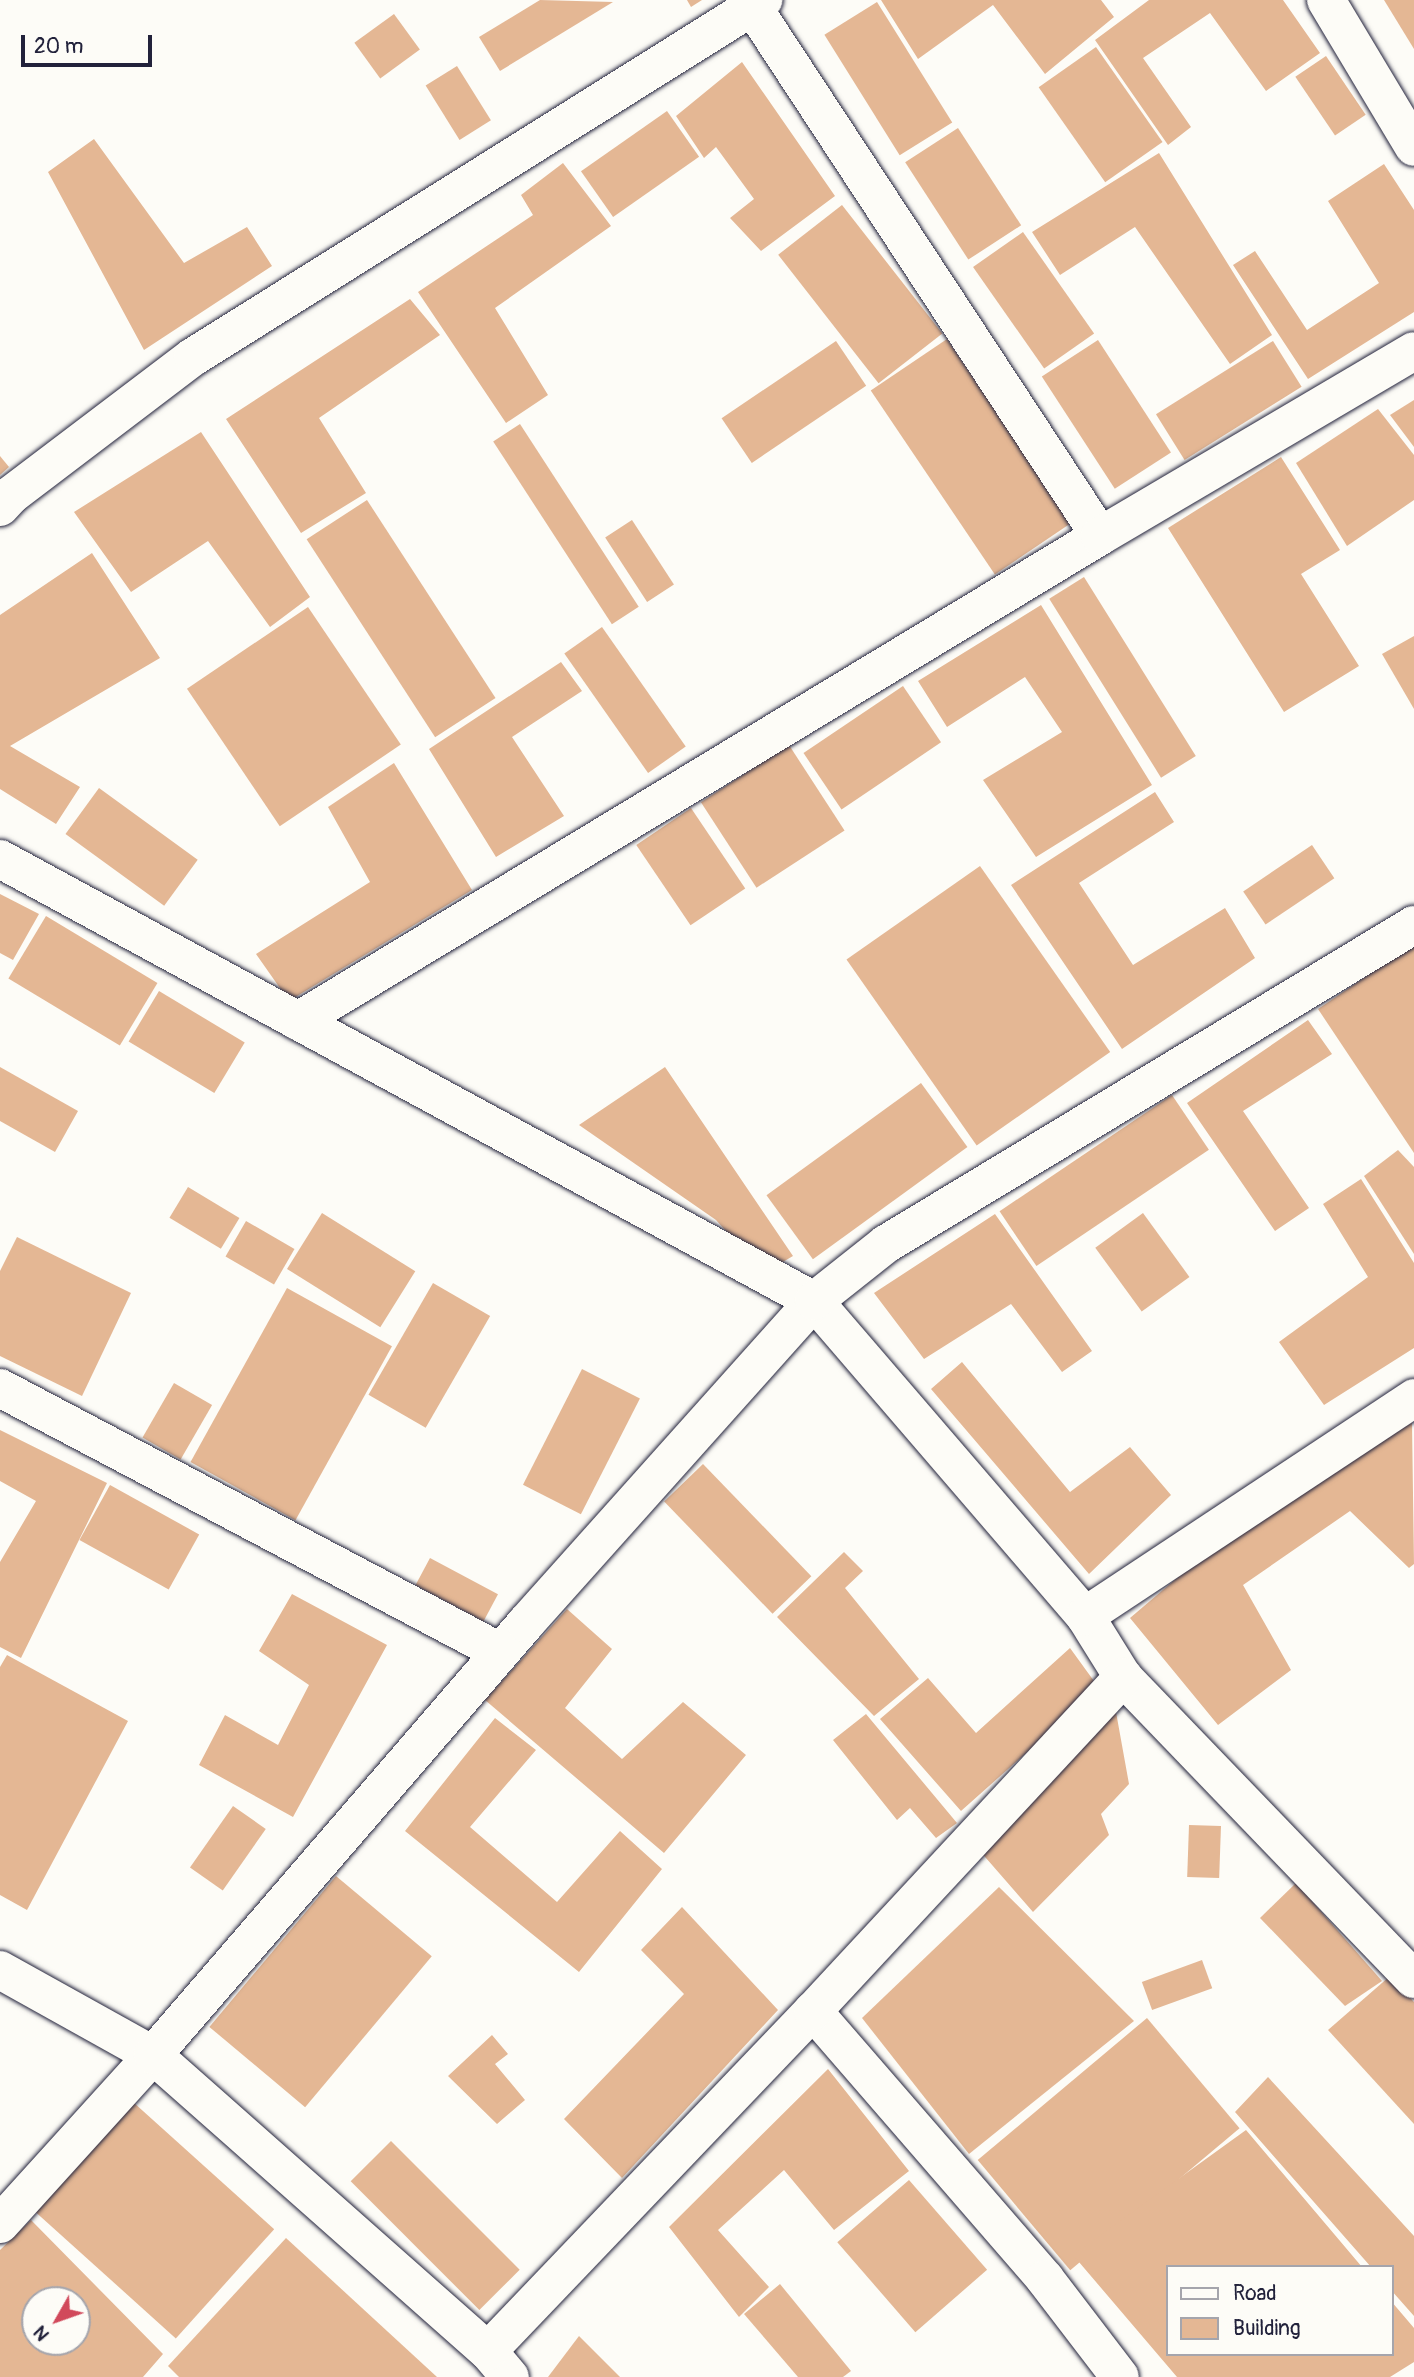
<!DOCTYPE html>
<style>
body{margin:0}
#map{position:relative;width:1414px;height:2377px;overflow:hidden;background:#fdfcf7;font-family:Pangolin,sans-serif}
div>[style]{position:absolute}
.building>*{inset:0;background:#e4b794;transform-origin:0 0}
.roads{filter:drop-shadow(0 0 2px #22223b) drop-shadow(0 0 2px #22223b)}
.minor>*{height:38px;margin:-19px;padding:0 19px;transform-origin:19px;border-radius:19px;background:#fdfcf7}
span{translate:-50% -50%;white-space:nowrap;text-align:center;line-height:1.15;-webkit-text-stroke:7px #fdfcf7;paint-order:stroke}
.legend{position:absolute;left:1166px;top:2265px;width:228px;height:91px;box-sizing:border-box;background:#fdfcf7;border:2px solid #a5a5ac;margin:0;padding:9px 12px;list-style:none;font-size:21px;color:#22223b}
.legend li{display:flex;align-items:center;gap:14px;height:35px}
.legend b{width:35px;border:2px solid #a5a5ac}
.north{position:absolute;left:21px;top:2286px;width:70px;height:70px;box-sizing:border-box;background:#fdfcf7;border:2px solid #a5a5ac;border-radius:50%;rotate:230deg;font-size:19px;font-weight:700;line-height:28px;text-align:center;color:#22223b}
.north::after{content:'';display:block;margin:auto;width:24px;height:32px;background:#d1495b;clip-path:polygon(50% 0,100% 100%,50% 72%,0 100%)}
.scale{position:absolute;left:21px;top:35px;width:131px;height:32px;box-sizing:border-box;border:4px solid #22223b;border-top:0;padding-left:9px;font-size:21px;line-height:24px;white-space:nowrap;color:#22223b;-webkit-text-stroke:5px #fdfcf7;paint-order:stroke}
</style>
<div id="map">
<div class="building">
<i style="clip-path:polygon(540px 0,613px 2px,500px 71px,479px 37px)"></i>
<i style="clip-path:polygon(687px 0,702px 0,691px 7px)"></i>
<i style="clip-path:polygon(881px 0,1101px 0,1114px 17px,1045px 74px,993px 5px,918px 59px)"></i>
<i style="clip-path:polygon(1149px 0,1283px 0,1320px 53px,1266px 91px,1210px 13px,1143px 58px,1191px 127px,1168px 145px,1095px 40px)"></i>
<i style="clip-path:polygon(1384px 0,1414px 0,1414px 49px)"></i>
<i style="left:877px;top:2px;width:142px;height:62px;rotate:58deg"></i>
<i style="left:394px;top:14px;width:44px;height:49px;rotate:54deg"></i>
<i style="left:1096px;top:47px;width:116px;height:70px;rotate:55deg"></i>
<i style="left:1326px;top:56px;width:71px;height:37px;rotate:56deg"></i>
<i style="clip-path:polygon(742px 62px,835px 196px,761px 251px,730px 218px,754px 199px,716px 147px,704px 158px,676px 116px)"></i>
<i style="left:457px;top:66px;width:64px;height:37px;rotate:58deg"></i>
<i style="left:667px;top:111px;width:56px;height:105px;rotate:55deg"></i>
<i style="left:958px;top:128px;width:116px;height:63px;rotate:57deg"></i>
<i style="clip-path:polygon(94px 139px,184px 263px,247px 227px,272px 266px,144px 350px,48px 172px)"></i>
<i style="clip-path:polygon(1159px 153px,1272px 335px,1230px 364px,1135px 227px,1060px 275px,1032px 232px)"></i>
<i style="clip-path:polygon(563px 163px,611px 226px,495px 308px,548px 395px,506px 423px,418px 292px,533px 215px,521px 195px)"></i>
<i style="clip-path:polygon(1384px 164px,1414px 210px,1414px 312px,1308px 379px,1233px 265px,1255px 251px,1307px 330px,1379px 283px,1328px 201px)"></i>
<i style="left:842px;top:205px;width:163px;height:81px;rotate:52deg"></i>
<i style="left:1023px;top:232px;width:124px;height:61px;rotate:55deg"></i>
<i style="clip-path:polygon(410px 299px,440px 335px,319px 418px,366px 493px,301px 533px,226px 419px)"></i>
<i style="left:947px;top:339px;width:222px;height:92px;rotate:56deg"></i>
<i style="left:1098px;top:340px;width:134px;height:67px;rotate:57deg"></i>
<i style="left:836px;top:341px;width:54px;height:138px;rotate:56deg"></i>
<i style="left:1273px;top:341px;width:54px;height:138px;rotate:58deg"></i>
<i style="clip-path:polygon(1414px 400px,1414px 447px,1390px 415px)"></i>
<i style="clip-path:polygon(1378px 409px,1414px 455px,1414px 500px,1347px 546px,1296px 463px)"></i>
<i style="left:520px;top:424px;width:218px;height:32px;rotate:57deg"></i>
<i style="clip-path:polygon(201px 432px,310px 597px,270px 627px,208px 541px,131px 592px,74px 512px)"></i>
<i style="clip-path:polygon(0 456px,9px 467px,0 475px)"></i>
<i style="clip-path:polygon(1281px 457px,1340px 550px,1301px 574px,1359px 666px,1284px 712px,1168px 528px)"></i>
<i style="left:367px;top:500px;width:236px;height:72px;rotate:57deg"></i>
<i style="left:632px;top:520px;width:77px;height:32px;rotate:57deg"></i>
<i style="clip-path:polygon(92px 553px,160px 658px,10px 746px,80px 787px,56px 824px,0 789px,0 615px)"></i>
<i style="left:1084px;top:577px;width:211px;height:41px;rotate:58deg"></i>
<i style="clip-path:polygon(1041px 605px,1152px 785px,1036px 857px,983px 780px,1062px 732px,1025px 677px,947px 727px,918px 681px)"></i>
<i style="left:308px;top:607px;width:166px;height:146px;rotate:56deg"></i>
<i style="left:602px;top:627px;width:146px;height:46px;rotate:55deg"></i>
<i style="clip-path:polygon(1414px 636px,1414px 709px,1382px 654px)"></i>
<i style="clip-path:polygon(561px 662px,582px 691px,512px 737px,564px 816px,496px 857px,429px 749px)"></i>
<i style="left:903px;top:686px;width:68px;height:120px;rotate:56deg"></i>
<i style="left:789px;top:745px;width:102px;height:105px;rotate:57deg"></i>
<i style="clip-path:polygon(394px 763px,472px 890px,289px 1001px,256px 954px,370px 882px,328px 807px)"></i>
<i style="left:99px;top:788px;width:122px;height:57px;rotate:36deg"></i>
<i style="clip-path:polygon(1155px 792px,1174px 822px,1079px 883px,1133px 965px,1225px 908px,1255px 958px,1122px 1049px,1011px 885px)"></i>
<i style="left:691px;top:808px;width:97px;height:66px;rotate:56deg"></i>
<i style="left:1312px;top:845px;width:40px;height:83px;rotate:56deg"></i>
<i style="left:980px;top:866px;width:227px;height:163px;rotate:55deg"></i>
<i style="clip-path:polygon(0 894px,39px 914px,13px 960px,0 953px)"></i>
<i style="left:46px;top:916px;width:130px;height:73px;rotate:31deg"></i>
<i style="clip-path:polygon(1414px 944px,1414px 1153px,1318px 1009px)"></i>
<i style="left:159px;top:991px;width:100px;height:59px;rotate:31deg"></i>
<i style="clip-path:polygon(1308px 1020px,1332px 1054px,1243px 1111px,1309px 1208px,1275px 1231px,1187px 1103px)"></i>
<i style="clip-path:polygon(0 1067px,78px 1111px,55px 1152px,0 1121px)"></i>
<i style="clip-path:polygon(665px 1067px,793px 1256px,764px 1273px,716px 1220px,579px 1125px)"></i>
<i style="left:921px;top:1083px;width:79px;height:191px;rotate:54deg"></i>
<i style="left:1172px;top:1095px;width:66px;height:208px;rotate:56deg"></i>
<i style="clip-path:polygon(1398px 1150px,1414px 1167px,1414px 1254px,1364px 1176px)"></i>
<i style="clip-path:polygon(1361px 1179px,1414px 1263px,1414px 1348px,1324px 1405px,1279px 1342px,1368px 1277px,1323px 1204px)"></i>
<i style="left:188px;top:1187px;width:60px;height:36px;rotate:31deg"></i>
<i style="left:322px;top:1213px;width:110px;height:66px;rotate:32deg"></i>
<i style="left:1143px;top:1213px;width:79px;height:59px;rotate:54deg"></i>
<i style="clip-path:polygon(995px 1214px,1092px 1351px,1062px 1372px,1011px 1304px,924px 1359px,874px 1293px)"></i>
<i style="left:246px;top:1221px;width:56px;height:41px;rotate:30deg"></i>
<i style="clip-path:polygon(17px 1237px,131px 1293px,82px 1396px,0 1356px,0 1271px)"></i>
<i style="left:433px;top:1283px;width:66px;height:129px;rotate:30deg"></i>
<i style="left:287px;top:1288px;width:120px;height:199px;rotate:29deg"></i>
<i style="clip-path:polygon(962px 1362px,1070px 1492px,1130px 1447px,1171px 1495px,1089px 1574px,931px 1389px)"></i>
<i style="left:582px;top:1369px;width:65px;height:130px;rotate:27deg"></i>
<i style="left:174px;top:1383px;width:44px;height:63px;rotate:30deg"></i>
<i style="clip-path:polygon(1412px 1423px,1414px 1564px,1409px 1568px,1350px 1511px,1243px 1585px,1291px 1670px,1218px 1725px,1130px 1618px,1217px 1544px,1345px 1459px)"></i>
<i style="clip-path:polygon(0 1430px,107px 1483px,21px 1658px,0 1647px,0 1562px,36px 1501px,0 1481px)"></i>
<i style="left:703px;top:1464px;width:156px;height:54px;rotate:46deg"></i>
<i style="left:110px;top:1485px;width:102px;height:63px;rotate:29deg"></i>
<i style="clip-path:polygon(844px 1552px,863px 1571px,845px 1588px,919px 1679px,874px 1716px,777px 1617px)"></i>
<i style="left:430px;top:1558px;width:77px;height:31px;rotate:28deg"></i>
<i style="clip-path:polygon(292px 1594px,387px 1645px,293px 1817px,199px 1765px,225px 1715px,278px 1745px,309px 1685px,259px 1651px)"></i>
<i style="clip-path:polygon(567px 1609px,612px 1649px,565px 1708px,622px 1759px,683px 1702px,746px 1755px,664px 1853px,485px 1700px)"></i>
<i style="clip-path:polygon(1070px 1648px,1099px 1688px,961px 1811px,880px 1719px,928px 1678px,976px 1733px)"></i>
<i style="clip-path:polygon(7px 1655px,128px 1721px,27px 1910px,0 1895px,0 1667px)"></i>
<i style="clip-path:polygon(1116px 1712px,1129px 1784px,1101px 1814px,1109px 1835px,1033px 1912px,979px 1850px)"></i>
<i style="clip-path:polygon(866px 1714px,957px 1823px,936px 1838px,910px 1808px,897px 1820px,833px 1740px)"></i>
<i style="clip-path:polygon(495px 1718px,536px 1750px,470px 1827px,557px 1902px,620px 1831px,662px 1869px,579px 1972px,405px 1831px)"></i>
<i style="left:233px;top:1806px;width:40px;height:75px;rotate:35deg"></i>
<i style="left:1189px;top:1825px;width:32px;height:52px;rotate:2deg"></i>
<i style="left:336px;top:1876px;width:125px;height:197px;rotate:40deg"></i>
<i style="clip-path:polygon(1296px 1883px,1382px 1981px,1345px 2006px,1260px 1918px)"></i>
<i style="clip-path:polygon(999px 1887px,1134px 2021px,969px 2154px,862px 2018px)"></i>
<i style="clip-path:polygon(682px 1907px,778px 2010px,622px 2178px,564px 2119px,684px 1994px,641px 1950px)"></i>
<i style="left:1202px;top:1960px;width:30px;height:64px;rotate:70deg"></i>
<i style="clip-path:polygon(1390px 1976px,1414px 2002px,1414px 2124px,1328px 2030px)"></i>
<i style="left:1147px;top:2018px;width:144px;height:221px;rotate:50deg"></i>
<i style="clip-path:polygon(492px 2035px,508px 2054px,495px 2064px,525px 2100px,497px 2124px,448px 2076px)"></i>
<i style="clip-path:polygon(828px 2069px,909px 2171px,834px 2230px,784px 2170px,718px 2230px,769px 2287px,739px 2317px,669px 2227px)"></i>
<i style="clip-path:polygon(1268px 2077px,1414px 2236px,1414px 2316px,1391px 2290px,1391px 2267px,1371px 2267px,1235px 2112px)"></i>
<i style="left:133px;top:2102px;width:190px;height:147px;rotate:42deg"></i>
<i style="clip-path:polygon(1246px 2130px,1362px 2267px,1167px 2267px,1167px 2354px,1391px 2354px,1391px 2301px,1414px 2328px,1414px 2362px,1390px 2377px,1177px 2377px,1073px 2255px)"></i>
<i style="left:391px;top:2141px;width:182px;height:57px;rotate:45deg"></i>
<i style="left:909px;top:2180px;width:119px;height:95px;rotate:49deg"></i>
<i style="clip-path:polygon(evenodd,31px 2220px,163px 2354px,143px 2377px,0 2377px,0 2250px,31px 2220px,35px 2300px,77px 2300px,77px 2342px,35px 2342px,35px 2300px)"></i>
<i style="clip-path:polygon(286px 2238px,437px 2377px,179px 2377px,168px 2366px)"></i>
<i style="clip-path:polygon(780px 2284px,851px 2371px,843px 2377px,798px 2377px,744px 2314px)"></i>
<i style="clip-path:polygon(579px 2336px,620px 2377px,548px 2377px)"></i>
</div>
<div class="roads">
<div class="minor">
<i style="left:1326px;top:0;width:171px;rotate:59.1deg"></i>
<i style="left:752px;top:6px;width:634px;rotate:56.71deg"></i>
<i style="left:0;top:507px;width:16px;rotate:-47deg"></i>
<i style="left:11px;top:495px;width:228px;rotate:-37.2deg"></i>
<i style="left:193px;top:357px;width:673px;rotate:-32.06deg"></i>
<i style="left:0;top:859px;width:926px;rotate:28.5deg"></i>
<i style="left:814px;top:1301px;width:416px;rotate:49.3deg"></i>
<i style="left:1085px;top:1616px;width:72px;rotate:58.1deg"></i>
<i style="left:1123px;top:1677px;width:419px;rotate:46.1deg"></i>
<i style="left:298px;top:1021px;width:937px;rotate:-31.16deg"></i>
<i style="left:1100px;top:536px;width:364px;rotate:-30.5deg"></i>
<i style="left:0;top:1388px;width:565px;rotate:27.83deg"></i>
<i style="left:1085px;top:1616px;width:395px;rotate:-33.5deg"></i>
<i style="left:0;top:1970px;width:175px;rotate:29.1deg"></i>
<i style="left:153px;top:2055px;width:447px;rotate:41.5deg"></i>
<i style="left:488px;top:2351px;width:34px;rotate:50deg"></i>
<i style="left:813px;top:2011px;width:354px;rotate:49.1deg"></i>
<i style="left:1045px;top:2279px;width:123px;rotate:52.6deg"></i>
<i style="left:0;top:2224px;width:228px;rotate:-47.8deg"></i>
<i style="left:153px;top:2055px;width:571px;rotate:-49.19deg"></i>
<i style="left:526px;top:1623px;width:432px;rotate:-48.2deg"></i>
<i style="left:814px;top:1301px;width:92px;rotate:-38.4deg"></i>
<i style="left:886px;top:1244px;width:617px;rotate:-31.14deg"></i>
<i style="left:488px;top:2351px;width:470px;rotate:-46.3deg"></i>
<i style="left:813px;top:2011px;width:456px;rotate:-47.1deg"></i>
</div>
</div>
<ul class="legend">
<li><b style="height:9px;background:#fdfcf7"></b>Road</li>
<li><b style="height:19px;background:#e4b794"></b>Building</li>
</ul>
<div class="north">N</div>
<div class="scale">20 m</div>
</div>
